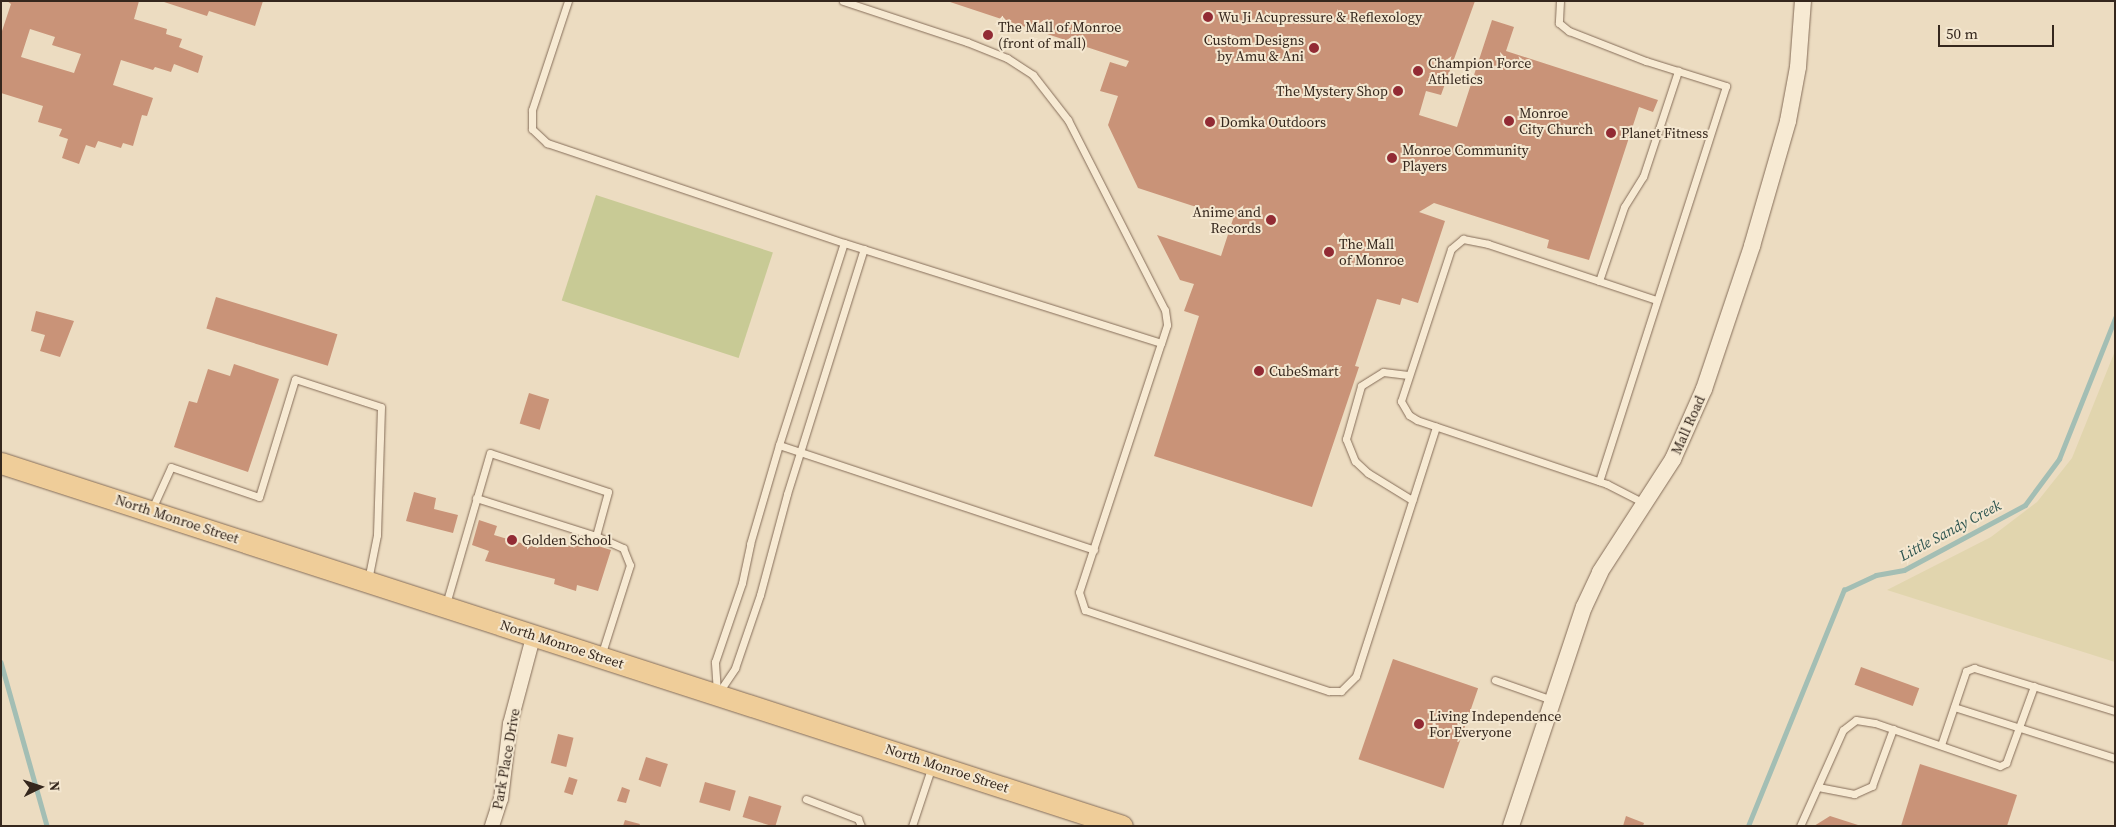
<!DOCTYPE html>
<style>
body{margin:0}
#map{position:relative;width:2116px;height:827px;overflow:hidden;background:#ecdcc1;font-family:"Source Serif 4",serif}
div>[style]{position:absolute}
.farmland>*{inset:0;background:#e1d5ae}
.green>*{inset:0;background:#c8ca95;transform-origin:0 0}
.stream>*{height:4.5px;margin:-2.25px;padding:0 2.25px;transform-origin:2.25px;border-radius:2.25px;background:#a3beb4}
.building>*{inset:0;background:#c99378;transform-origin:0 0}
.roads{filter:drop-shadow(0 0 1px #856d59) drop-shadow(0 0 1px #856d59)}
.service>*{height:7px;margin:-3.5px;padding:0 3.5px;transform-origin:3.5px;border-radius:3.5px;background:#f7ead3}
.minor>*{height:14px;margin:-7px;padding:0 7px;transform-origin:7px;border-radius:7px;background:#f7ead3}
.tertiary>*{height:16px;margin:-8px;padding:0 8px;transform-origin:8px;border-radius:8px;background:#f7ead3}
.primary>*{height:21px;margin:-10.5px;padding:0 10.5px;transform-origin:10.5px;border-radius:10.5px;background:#efcd99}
.dots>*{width:14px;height:14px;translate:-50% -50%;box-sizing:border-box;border:2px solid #f4e7d0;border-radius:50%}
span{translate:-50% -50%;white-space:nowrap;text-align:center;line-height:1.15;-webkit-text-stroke:4px #f4e7d0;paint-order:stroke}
.poi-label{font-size:14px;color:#35271d}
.left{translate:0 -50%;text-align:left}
.right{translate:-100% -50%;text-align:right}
.street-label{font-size:14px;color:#35271d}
.water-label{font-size:15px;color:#2d544f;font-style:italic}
.frame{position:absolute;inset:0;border:2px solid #35271d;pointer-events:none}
.north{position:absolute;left:15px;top:762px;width:50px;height:50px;-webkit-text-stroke:4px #f4e7d0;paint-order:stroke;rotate:86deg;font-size:14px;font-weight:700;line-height:20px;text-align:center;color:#35271d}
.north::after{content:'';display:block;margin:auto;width:18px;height:22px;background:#35271d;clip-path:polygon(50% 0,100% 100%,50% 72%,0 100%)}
.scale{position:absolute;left:1938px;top:25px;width:116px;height:22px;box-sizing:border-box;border:2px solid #35271d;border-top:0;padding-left:6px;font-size:15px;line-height:18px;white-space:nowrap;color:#35271d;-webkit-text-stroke:4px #f4e7d0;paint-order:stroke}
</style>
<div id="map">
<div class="farmland">
<i style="clip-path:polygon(2115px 351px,2115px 662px,1887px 590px,1991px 537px,2037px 502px,2072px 458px)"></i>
</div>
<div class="green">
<i style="left:596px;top:195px;width:186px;height:111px;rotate:18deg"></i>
</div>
<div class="stream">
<i style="left:1px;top:662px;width:170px;rotate:74.3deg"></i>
<i style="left:1748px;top:826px;width:255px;rotate:-67.9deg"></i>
<i style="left:1844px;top:590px;width:35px;rotate:-25deg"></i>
<i style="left:1876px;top:575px;width:28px;rotate:-10deg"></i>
<i style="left:1904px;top:570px;width:137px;rotate:-28.2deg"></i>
<i style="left:2025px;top:505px;width:57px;rotate:-53.5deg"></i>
<i style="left:2059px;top:459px;width:152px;rotate:-68.3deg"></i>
</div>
<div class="building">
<i style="clip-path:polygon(evenodd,7px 1px,139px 1px,134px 19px,167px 29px,166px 34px,182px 39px,179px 47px,203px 56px,198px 73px,174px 64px,171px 72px,155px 67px,153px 70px,121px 60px,113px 85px,153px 98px,147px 116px,142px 115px,133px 146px,123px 143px,121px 148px,98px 141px,95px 148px,86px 145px,79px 164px,62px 158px,68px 139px,59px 136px,62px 129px,38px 122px,43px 106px,1px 93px,1px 34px,11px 4px,7px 1px,30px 29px,55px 37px,52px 45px,81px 54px,74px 73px,21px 57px,30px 29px)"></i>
<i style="clip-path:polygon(161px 1px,263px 1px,255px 26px,209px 11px,207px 16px)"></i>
<i style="clip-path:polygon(947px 1px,1475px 1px,1441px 95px,1426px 91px,1419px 115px,1457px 127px,1492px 20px,1514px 27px,1506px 51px,1658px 100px,1653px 112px,1639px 107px,1589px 260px,1547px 248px,1549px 240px,1434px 203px,1419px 212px,1445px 221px,1418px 303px,1402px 298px,1400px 305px,1377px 299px,1355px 366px,1359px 367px,1312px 507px,1154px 456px,1199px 316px,1184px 311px,1194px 284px,1180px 280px,1157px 235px,1221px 256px,1233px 219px,1138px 188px,1108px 125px,1118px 96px,1100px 91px,1110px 62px,1126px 67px,1129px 61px)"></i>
<i style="left:216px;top:297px;width:127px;height:33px;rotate:17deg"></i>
<i style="clip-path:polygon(36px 311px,74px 321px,60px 357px,40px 351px,45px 335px,31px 331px)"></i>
<i style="clip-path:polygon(234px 364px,279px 379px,248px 472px,174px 447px,189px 401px,197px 403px,208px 369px,230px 376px)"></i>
<i style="left:529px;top:393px;width:21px;height:32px;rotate:17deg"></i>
<i style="clip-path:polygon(414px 492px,436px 498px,434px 509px,458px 515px,453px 533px,406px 521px)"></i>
<i style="clip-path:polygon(479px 520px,497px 526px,494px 535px,538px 548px,542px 537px,573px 547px,575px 539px,611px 550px,598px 591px,577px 585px,576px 591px,554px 584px,555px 579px,485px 561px,489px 551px,472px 545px)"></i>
<i style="left:1393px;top:659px;width:90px;height:106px;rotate:19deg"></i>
<i style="left:1861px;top:667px;width:62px;height:19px;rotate:20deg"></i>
<i style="left:558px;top:734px;width:16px;height:30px;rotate:14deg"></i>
<i style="left:646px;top:757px;width:23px;height:24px;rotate:18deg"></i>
<i style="clip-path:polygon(1920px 764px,2017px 795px,2007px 826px,1901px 826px)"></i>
<i style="left:569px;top:777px;width:9px;height:16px;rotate:18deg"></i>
<i style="left:705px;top:782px;width:32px;height:21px;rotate:16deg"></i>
<i style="clip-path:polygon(622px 787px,630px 790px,626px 803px,617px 801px)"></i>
<i style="left:749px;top:796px;width:34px;height:22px;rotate:17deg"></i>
<i style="clip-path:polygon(1626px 816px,1644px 823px,1643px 826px,1623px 826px)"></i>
<i style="clip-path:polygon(1830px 816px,1858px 825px,1858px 826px,1814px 826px)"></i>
<i style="clip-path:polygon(625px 820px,640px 824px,639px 826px,623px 826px)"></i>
</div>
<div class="roads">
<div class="service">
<i style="left:568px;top:1px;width:115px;rotate:108.3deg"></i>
<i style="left:532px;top:110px;width:19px;rotate:90deg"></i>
<i style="left:532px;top:129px;width:21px;rotate:43deg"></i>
<i style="left:547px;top:143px;width:313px;rotate:18.6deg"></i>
<i style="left:844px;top:243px;width:332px;rotate:17.5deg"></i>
<i style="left:843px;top:1px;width:131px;rotate:18.3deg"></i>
<i style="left:967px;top:42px;width:43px;rotate:21.8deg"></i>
<i style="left:1007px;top:58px;width:31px;rotate:33deg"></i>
<i style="left:1033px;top:75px;width:57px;rotate:52.1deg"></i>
<i style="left:1068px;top:120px;width:213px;rotate:63deg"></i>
<i style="left:1165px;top:310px;width:15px;rotate:82deg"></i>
<i style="left:1167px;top:325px;width:19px;rotate:108deg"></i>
<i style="left:1161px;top:343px;width:262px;rotate:108.2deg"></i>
<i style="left:1079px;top:592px;width:19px;rotate:72deg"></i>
<i style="left:1085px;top:610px;width:257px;rotate:18.4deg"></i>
<i style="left:1329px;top:691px;width:12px"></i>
<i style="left:1341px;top:691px;width:21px;rotate:-45deg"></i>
<i style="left:1356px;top:676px;width:262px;rotate:-72.2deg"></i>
<i style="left:1560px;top:1px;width:22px;rotate:93deg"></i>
<i style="left:1559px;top:23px;width:13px;rotate:39deg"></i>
<i style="left:1569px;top:31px;width:83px;rotate:21.3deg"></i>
<i style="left:1646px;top:61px;width:84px;rotate:17.4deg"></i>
<i style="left:1726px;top:86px;width:415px;rotate:107.8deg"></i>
<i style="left:1599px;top:281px;width:78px;rotate:-71.3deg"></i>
<i style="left:1624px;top:207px;width:36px;rotate:-58deg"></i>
<i style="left:1643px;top:177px;width:112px;rotate:-71.7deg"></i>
<i style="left:1408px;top:375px;width:25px;rotate:-173deg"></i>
<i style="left:1383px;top:372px;width:26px;rotate:148deg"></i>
<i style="left:1361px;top:386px;width:55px;rotate:105.8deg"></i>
<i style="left:1346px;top:439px;width:24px;rotate:68deg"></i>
<i style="left:1355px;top:461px;width:18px;rotate:43deg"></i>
<i style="left:1368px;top:473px;width:52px;rotate:31.5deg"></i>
<i style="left:779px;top:445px;width:332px;rotate:18.4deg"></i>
<i style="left:476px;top:498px;width:126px;rotate:17.6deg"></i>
<i style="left:1644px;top:503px;width:42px;rotate:-152.8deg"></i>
<i style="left:1607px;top:484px;width:200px;rotate:-161.4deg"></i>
<i style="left:1417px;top:420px;width:9px;rotate:-148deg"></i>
<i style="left:1409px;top:415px;width:16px;rotate:-120deg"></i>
<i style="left:1401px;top:401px;width:160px;rotate:-71.8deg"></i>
<i style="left:1451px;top:249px;width:16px;rotate:-40deg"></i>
<i style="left:1463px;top:239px;width:25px;rotate:11deg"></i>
<i style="left:1488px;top:244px;width:177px;rotate:18.4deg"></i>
<i style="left:152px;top:509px;width:46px;rotate:-65.7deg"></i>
<i style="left:171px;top:467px;width:93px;rotate:18.8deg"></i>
<i style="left:259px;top:497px;width:123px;rotate:-73deg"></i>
<i style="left:295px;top:379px;width:90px;rotate:18deg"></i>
<i style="left:381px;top:407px;width:128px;rotate:91.8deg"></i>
<i style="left:377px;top:535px;width:46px;rotate:101.3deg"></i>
<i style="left:446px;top:604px;width:157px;rotate:-73.8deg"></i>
<i style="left:490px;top:453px;width:124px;rotate:18.3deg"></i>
<i style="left:608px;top:492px;width:46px;rotate:105.3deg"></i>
<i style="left:596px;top:536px;width:30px;rotate:24deg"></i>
<i style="left:623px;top:548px;width:18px;rotate:68deg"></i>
<i style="left:630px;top:565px;width:96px;rotate:107.7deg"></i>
<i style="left:1495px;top:680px;width:60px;rotate:19.3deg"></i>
<i style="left:717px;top:692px;width:30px;rotate:-94deg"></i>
<i style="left:715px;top:662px;width:83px;rotate:-71.1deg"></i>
<i style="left:742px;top:583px;width:40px;rotate:-78deg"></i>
<i style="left:750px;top:544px;width:103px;rotate:-73.7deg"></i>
<i style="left:779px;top:445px;width:212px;rotate:-72.2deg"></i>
<i style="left:719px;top:692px;width:29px;rotate:-56deg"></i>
<i style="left:735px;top:668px;width:77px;rotate:-71.1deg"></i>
<i style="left:760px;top:595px;width:105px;rotate:-75deg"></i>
<i style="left:787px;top:494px;width:257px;rotate:-72.6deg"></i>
<i style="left:1954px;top:707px;width:169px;rotate:17.6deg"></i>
<i style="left:1941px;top:745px;width:78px;rotate:-71.3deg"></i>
<i style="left:1966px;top:671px;width:9px;rotate:-21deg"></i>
<i style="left:1974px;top:668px;width:147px;rotate:17deg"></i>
<i style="left:1818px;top:787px;width:37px;rotate:11deg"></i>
<i style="left:1854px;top:794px;width:20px;rotate:-24deg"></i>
<i style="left:1872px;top:786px;width:61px;rotate:-69.8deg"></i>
<i style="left:806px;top:799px;width:56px;rotate:21deg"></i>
<i style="left:858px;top:819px;width:8px;rotate:67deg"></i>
<i style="left:912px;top:826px;width:63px;rotate:-71.6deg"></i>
<i style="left:1800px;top:826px;width:105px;rotate:-65.9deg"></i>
<i style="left:1843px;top:730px;width:16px;rotate:-38deg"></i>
<i style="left:1856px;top:720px;width:19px;rotate:9deg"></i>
<i style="left:1875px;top:723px;width:132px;rotate:19deg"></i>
<i style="left:2000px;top:766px;width:7px;rotate:-27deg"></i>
<i style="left:2006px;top:763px;width:82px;rotate:-70deg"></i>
</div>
<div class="minor">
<i style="left:492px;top:826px;width:28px;rotate:-72deg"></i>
<i style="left:501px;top:799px;width:76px;rotate:-83.2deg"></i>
<i style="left:510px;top:724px;width:93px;rotate:-75.1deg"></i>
</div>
<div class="tertiary">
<i style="left:1511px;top:826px;width:231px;rotate:-71.6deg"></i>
<i style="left:1584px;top:607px;width:38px;rotate:-65deg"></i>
<i style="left:1600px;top:572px;width:135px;rotate:-57.1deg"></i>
<i style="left:1673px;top:459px;width:77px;rotate:-66.1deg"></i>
<i style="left:1704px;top:389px;width:151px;rotate:-71.4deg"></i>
<i style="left:1752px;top:246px;width:130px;rotate:-73.9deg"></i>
<i style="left:1788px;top:121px;width:55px;rotate:-79.5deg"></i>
<i style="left:1798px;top:67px;width:66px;rotate:-85.7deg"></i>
</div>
<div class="primary">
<i style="left:1px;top:463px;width:1178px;rotate:17.94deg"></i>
</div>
</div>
<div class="dots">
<i style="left:1208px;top:17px;background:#922b34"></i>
<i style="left:988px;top:35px;background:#922b34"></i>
<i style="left:1314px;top:48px;background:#922b34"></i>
<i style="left:1418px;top:71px;background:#922b34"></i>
<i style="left:1398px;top:91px;background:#922b34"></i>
<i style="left:1509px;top:121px;background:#922b34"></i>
<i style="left:1210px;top:122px;background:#922b34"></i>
<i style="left:1611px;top:133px;background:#922b34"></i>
<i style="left:1392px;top:158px;background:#922b34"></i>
<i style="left:1271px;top:220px;background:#922b34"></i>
<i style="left:1329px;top:252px;background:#922b34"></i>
<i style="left:1259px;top:371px;background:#922b34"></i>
<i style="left:512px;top:540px;background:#922b34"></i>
<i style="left:1419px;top:724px;background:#922b34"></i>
</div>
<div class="poi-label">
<span class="left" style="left:1218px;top:17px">Wu Ji Acupressure &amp; Reflexology</span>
<span class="left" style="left:998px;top:35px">The Mall of Monroe<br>(front of mall)</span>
<span class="right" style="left:1304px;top:48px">Custom Designs<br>by Amu &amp; Ani</span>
<span class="left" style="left:1428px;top:71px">Champion Force<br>Athletics</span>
<span class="right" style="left:1388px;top:91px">The Mystery Shop</span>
<span class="left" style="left:1519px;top:121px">Monroe<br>City Church</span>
<span class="left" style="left:1220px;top:122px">Domka Outdoors</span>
<span class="left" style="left:1621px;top:133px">Planet Fitness</span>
<span class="left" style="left:1402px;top:158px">Monroe Community<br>Players</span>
<span class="right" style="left:1261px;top:220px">Anime and<br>Records</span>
<span class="left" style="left:1339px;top:252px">The Mall<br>of Monroe</span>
<span class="left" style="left:1269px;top:371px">CubeSmart</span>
<span class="left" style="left:522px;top:540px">Golden School</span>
<span class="left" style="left:1429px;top:724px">Living Independence<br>For Everyone</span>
</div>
<div class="street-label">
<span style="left:1688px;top:425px;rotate:-66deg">Mall Road</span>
<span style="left:177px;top:519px;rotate:18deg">North Monroe Street</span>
<span style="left:562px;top:644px;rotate:18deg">North Monroe Street</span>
<span style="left:506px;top:759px;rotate:-80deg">Park Place Drive</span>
<span style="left:947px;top:768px;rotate:18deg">North Monroe Street</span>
</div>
<div class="water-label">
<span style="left:1950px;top:530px;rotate:-28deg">Little Sandy Creek</span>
</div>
<div class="frame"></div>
<div class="north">N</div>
<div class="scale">50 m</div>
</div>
